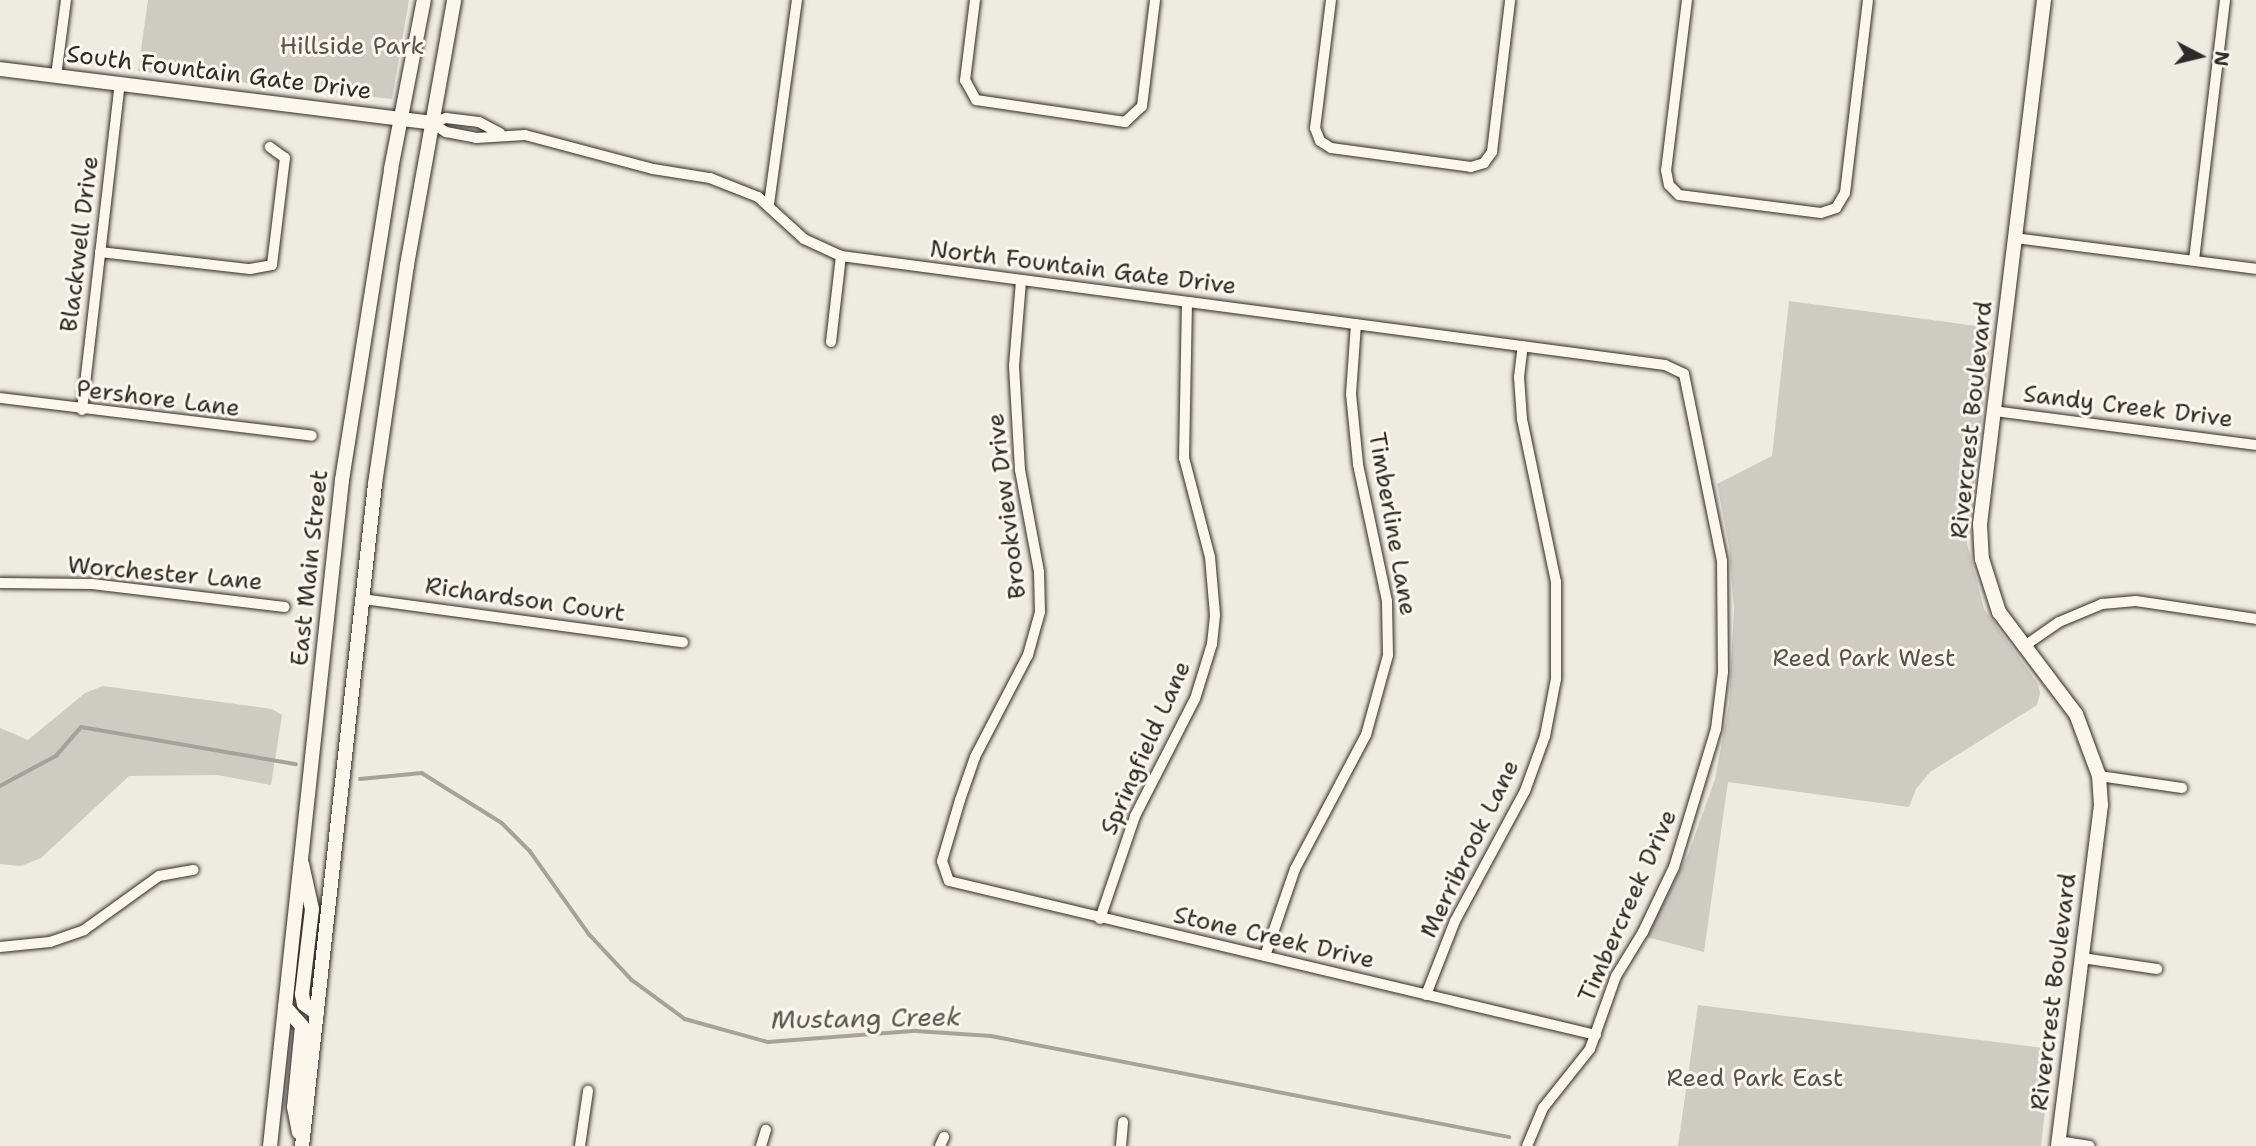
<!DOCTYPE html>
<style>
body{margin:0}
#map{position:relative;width:2256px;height:1146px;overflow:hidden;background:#eeebe0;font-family:"Shantell Sans",sans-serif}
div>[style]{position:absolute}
.green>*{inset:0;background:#cecbc2}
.stream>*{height:3.5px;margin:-1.75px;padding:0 1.75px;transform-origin:1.75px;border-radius:1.75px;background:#a4a29a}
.roads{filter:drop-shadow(0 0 2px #2b2b2b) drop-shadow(0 0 2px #2b2b2b)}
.street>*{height:10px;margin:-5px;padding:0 5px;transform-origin:5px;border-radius:5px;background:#fbf7ec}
.secondary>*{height:14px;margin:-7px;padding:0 7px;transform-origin:7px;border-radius:7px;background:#fbf7ec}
span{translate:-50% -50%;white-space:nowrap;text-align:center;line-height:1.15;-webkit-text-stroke:6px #fbf7ec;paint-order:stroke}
.park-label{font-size:24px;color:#545351}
.street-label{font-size:24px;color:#2b2b2b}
.water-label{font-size:26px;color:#555552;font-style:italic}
.north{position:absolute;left:2165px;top:21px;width:70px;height:70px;-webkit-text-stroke:5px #fbf7ec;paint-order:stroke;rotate:97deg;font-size:19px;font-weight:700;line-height:28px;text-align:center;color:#2b2b2b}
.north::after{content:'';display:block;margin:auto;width:24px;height:32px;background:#2b2b2b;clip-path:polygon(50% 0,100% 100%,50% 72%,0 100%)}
</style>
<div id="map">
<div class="green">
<i style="clip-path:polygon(148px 0,409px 0,392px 99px,138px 71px)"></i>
<i style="clip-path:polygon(1789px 301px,1992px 328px,1967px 543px,1984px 609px,2038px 684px,2040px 693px,2037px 705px,1930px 772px,1916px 789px,1909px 807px,1728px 782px,1704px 952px,1647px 937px,1689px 852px,1715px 779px,1729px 704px,1734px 610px,1729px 546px,1717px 484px,1772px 456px)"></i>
<i style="clip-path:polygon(103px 686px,272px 709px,282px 715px,271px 785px,217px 775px,129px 776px,41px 858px,21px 866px,0 864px,0 728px,28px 740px,85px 693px)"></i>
<i style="clip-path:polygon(1698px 1005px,2052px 1049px,2041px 1146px,1678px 1146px)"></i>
</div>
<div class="stream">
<i style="left:360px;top:779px;width:62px;rotate:-5.5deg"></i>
<i style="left:422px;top:773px;width:94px;rotate:32deg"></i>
<i style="left:502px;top:823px;width:40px;rotate:45deg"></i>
<i style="left:530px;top:851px;width:102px;rotate:54.6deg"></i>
<i style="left:589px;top:934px;width:63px;rotate:46.9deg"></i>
<i style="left:632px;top:980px;width:66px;rotate:36.3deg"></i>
<i style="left:685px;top:1019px;width:86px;rotate:15.5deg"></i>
<i style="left:768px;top:1042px;width:148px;rotate:-4.3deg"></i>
<i style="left:916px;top:1031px;width:75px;rotate:3.8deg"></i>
<i style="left:991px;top:1036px;width:528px;rotate:11.03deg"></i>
<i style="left:0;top:786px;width:64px;rotate:-28.2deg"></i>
<i style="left:56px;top:756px;width:38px;rotate:-49deg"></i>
<i style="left:81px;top:727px;width:218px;rotate:9.8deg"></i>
</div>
<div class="roads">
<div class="street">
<i style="left:975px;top:0;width:81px;rotate:97.1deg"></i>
<i style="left:965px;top:80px;width:23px;rotate:61deg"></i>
<i style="left:976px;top:100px;width:151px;rotate:8.4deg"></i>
<i style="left:1125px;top:122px;width:23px;rotate:-43deg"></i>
<i style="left:1142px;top:106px;width:107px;rotate:-83deg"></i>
<i style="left:1331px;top:0;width:129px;rotate:97.1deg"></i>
<i style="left:1315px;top:128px;width:14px;rotate:69deg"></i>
<i style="left:1320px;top:141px;width:13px;rotate:32deg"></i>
<i style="left:1331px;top:148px;width:141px;rotate:7.7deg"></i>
<i style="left:1471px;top:167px;width:14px;rotate:-17deg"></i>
<i style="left:1484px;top:163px;width:14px;rotate:-54deg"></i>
<i style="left:1492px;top:152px;width:153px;rotate:-83.2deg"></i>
<i style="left:1687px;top:0;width:171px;rotate:97deg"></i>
<i style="left:1666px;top:170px;width:15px;rotate:79deg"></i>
<i style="left:1669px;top:185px;width:14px;rotate:45deg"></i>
<i style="left:1679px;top:195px;width:143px;rotate:7.2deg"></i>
<i style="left:1821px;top:213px;width:16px;rotate:-18deg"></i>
<i style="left:1836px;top:208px;width:17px;rotate:-59deg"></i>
<i style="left:1845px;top:193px;width:194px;rotate:-83.2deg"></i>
<i style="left:56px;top:76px;width:77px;rotate:-82.5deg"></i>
<i style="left:432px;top:123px;width:17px;rotate:33deg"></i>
<i style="left:446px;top:132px;width:31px;rotate:11deg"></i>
<i style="left:476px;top:138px;width:49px;rotate:-3.5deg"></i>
<i style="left:525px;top:135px;width:132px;rotate:14.9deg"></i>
<i style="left:653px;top:169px;width:58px;rotate:9deg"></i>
<i style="left:710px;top:178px;width:52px;rotate:21.6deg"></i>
<i style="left:758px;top:197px;width:62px;rotate:42.4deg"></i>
<i style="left:804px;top:239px;width:41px;rotate:24.7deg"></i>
<i style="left:841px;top:256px;width:831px;rotate:7.54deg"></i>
<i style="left:1665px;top:365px;width:21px;rotate:25deg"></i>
<i style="left:1684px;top:374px;width:191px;rotate:78.5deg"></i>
<i style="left:1722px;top:561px;width:111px;rotate:89.5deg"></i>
<i style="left:1723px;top:672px;width:57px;rotate:97deg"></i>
<i style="left:1716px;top:729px;width:144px;rotate:106.9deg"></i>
<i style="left:1674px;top:867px;width:72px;rotate:115.5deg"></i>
<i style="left:1643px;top:932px;width:52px;rotate:121.5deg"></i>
<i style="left:1616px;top:976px;width:77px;rotate:109.6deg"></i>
<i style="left:1590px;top:1049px;width:75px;rotate:128.5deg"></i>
<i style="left:1543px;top:1108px;width:41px;rotate:112.8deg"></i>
<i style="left:432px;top:123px;width:15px;rotate:-20deg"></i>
<i style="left:446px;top:118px;width:33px;rotate:7deg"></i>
<i style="left:479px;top:122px;width:24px;rotate:28deg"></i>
<i style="left:769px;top:204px;width:206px;rotate:-82.2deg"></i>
<i style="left:2015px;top:238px;width:243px;rotate:7.3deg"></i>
<i style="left:100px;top:252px;width:151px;rotate:6.5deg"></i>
<i style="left:250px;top:269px;width:22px;rotate:-10deg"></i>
<i style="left:272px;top:265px;width:108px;rotate:-83.1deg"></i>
<i style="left:285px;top:158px;width:19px;rotate:-144deg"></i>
<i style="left:2194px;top:260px;width:262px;rotate:-83.2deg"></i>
<i style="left:1021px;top:281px;width:85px;rotate:94.7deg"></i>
<i style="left:1014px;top:366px;width:104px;rotate:86.7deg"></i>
<i style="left:1020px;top:470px;width:104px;rotate:79.4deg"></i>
<i style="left:1039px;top:572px;width:40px;rotate:88.6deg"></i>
<i style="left:1040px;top:612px;width:45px;rotate:105.6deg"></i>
<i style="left:1028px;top:655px;width:115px;rotate:117.5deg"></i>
<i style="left:975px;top:757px;width:46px;rotate:109.2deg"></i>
<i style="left:960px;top:800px;width:64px;rotate:106.4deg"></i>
<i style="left:942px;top:861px;width:21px;rotate:71deg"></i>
<i style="left:949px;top:881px;width:665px;rotate:13.39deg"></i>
<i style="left:831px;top:342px;width:87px;rotate:-83.4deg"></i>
<i style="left:0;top:398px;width:314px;rotate:6.9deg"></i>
<i style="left:82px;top:410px;width:329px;rotate:-83.4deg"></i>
<i style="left:1994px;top:411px;width:264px;rotate:7.4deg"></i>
<i style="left:0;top:583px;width:92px;rotate:0.6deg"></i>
<i style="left:92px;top:584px;width:194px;rotate:6.8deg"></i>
<i style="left:363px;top:599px;width:323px;rotate:7.7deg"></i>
<i style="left:2023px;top:647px;width:44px;rotate:-34.8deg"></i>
<i style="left:2059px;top:622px;width:47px;rotate:-22.7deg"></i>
<i style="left:2102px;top:604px;width:34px;rotate:-5deg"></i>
<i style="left:2136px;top:601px;width:121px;rotate:8.5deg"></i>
<i style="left:2099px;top:776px;width:84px;rotate:8.2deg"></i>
<i style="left:1100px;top:919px;width:109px;rotate:-71.2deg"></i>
<i style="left:1135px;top:816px;width:131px;rotate:-62.9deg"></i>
<i style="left:1195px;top:699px;width:58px;rotate:-72.8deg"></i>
<i style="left:1212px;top:644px;width:29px;rotate:-84deg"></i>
<i style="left:1215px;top:615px;width:58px;rotate:-94.9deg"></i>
<i style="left:1210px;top:557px;width:102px;rotate:-104.7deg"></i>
<i style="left:1184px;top:458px;width:156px;rotate:-88.9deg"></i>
<i style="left:0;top:947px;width:50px;rotate:-5.7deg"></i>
<i style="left:50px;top:942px;width:36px;rotate:-19deg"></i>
<i style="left:84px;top:930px;width:92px;rotate:-35.8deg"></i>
<i style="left:159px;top:876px;width:35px;rotate:-10deg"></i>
<i style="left:1265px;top:956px;width:92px;rotate:-71deg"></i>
<i style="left:1295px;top:869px;width:152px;rotate:-62.1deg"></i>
<i style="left:1366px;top:735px;width:83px;rotate:-74.6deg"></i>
<i style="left:1388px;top:655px;width:54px;rotate:-91.1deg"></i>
<i style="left:1387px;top:601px;width:140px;rotate:-102deg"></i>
<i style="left:1358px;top:464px;width:70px;rotate:-95.7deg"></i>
<i style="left:1351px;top:394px;width:70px;rotate:-85.9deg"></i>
<i style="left:2082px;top:958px;width:76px;rotate:8.3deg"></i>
<i style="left:1426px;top:995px;width:79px;rotate:-68.6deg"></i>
<i style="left:1455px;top:921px;width:148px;rotate:-61.7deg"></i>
<i style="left:1525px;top:791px;width:59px;rotate:-70deg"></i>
<i style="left:1545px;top:736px;width:58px;rotate:-79.1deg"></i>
<i style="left:1556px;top:679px;width:97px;rotate:-90deg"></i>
<i style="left:1556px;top:582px;width:167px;rotate:-101.8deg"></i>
<i style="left:1522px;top:419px;width:42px;rotate:-94.1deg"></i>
<i style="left:1519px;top:377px;width:31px;rotate:-83deg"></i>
<i style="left:2058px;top:1141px;width:32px;rotate:9deg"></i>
<i style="left:580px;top:1146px;width:56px;rotate:-81.7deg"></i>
<i style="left:761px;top:1146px;width:17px;rotate:-73deg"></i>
<i style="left:940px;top:1146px;width:10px;rotate:-66deg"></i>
<i style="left:1121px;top:1146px;width:24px;rotate:-85deg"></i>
</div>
<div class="secondary">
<i style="left:2044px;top:0;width:528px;rotate:96.96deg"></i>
<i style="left:1980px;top:524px;width:35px;rotate:87deg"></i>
<i style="left:1982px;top:559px;width:56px;rotate:72.2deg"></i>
<i style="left:1999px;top:612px;width:128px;rotate:53deg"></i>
<i style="left:2076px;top:714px;width:66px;rotate:69.6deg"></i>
<i style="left:2099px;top:776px;width:29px;rotate:86deg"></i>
<i style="left:2101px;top:805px;width:344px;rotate:97.2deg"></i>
<i style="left:0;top:69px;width:435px;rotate:7.1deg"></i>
<i style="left:302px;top:864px;width:46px;rotate:77.5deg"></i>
<i style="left:312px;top:909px;width:86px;rotate:96.7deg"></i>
<i style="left:302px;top:994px;width:10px;rotate:79deg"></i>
<i style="left:304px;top:1004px;width:16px;rotate:35deg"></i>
<i style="left:285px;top:1007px;width:25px;rotate:48deg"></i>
<i style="left:302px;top:1026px;width:81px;rotate:95.6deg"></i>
<i style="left:294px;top:1107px;width:26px;rotate:79deg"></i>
<i style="left:270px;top:1146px;width:670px;rotate:-83.83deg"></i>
<i style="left:342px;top:480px;width:315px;rotate:-81deg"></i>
<i style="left:391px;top:169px;width:172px;rotate:-79deg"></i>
<i style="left:302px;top:1146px;width:666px;rotate:-83.71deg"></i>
<i style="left:375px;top:484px;width:221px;rotate:-81.7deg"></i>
<i style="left:407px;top:265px;width:269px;rotate:-79.9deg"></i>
</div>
</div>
<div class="park-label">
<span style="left:352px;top:47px">Hillside Park</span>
<span style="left:1864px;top:659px">Reed Park West</span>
<span style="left:1755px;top:1079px">Reed Park East</span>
</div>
<div class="street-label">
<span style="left:219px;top:73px;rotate:7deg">South Fountain Gate Drive</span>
<span style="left:80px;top:244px;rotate:-83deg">Blackwell Drive</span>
<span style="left:1083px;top:268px;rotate:7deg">North Fountain Gate Drive</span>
<span style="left:158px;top:399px;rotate:7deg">Pershore Lane</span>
<span style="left:2128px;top:407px;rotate:7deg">Sandy Creek Drive</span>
<span style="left:1972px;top:420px;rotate:-84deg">Rivercrest Boulevard</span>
<span style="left:1007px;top:506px;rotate:-97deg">Brookview Drive</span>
<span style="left:1392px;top:524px;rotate:80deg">Timberline Lane</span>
<span style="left:310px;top:568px;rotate:-84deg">East Main Street</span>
<span style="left:165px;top:574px;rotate:5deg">Worchester Lane</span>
<span style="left:525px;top:600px;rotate:8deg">Richardson Court</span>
<span style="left:1146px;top:748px;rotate:-66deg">Springfield Lane</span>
<span style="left:1470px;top:849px;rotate:-64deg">Merribrook Lane</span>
<span style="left:1628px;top:906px;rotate:-66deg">Timbercreek Drive</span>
<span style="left:1274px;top:938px;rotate:13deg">Stone Creek Drive</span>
<span style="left:2054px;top:992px;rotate:-83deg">Rivercrest Boulevard</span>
</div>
<div class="water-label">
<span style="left:866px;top:1018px;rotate:-1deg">Mustang Creek</span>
</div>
<div class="north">N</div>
</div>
